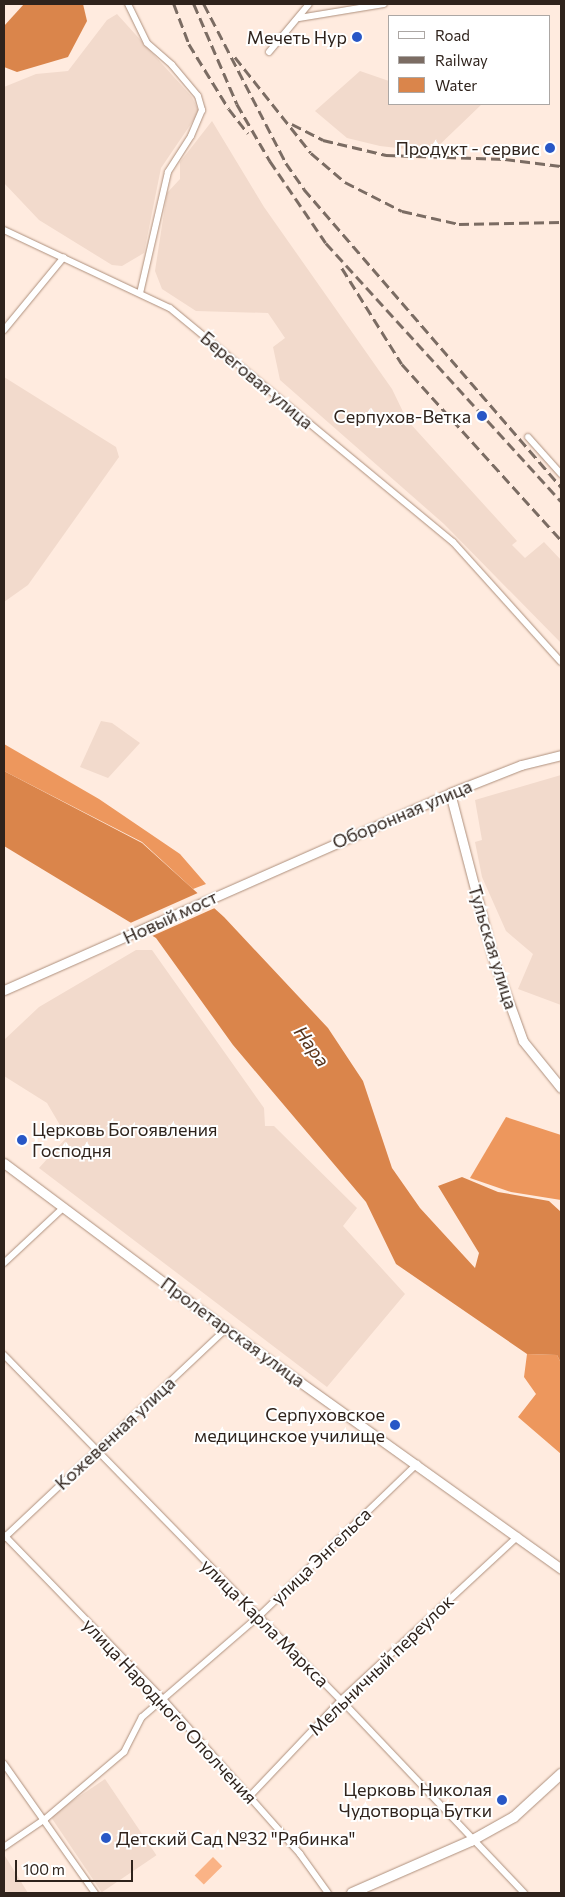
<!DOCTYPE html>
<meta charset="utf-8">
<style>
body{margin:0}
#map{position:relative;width:565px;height:1897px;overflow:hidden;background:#ffebdf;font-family:Commissioner,sans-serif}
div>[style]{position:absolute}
.built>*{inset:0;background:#f2dacc;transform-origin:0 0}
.green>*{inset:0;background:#fab386;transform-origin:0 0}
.forest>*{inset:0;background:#ed975d}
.water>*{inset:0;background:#da854b}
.pier>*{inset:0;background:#ffebdf}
.roads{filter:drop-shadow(0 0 1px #ae907d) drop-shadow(0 0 1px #ae907d)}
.street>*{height:6px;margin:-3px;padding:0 3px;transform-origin:3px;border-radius:3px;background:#fff}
.secondary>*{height:9px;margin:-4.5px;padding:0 4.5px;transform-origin:4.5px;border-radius:4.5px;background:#fff}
.primary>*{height:10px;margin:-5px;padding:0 5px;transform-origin:5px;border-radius:5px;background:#fff}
.rail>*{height:2.5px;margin-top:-1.25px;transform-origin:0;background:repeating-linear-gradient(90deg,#7b6c63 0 10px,transparent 0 15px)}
.dots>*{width:14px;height:14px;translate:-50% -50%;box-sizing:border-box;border:2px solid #fff;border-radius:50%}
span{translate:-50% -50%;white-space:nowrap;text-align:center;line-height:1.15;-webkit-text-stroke:4px #fff;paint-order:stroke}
.poi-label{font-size:18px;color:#2f231c}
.right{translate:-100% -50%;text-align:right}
.left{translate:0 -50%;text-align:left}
.street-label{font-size:18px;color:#2f231c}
.water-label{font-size:19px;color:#57341c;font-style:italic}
.frame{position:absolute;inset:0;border:5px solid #2f231c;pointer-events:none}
.legend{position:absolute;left:388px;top:15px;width:162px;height:90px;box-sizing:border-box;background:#fff;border:1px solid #aca7a4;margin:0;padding:6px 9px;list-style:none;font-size:15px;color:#2f231c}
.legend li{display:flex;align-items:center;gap:10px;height:25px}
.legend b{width:25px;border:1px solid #aca7a4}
.scale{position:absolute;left:15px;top:1860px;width:118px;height:22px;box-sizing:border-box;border:2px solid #2f231c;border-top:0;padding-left:6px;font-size:15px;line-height:18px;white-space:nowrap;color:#2f231c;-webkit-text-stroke:4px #fff;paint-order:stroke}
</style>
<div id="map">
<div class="built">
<i style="clip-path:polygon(117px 14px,192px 97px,199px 112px,161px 168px,144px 253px,122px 266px,112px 265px,39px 220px,4px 183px,4px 87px,36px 74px,68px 71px,107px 20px)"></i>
<i style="clip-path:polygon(360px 71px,389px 81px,389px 104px,482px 104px,432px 152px,380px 146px,347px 138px,315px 111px)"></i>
<i style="clip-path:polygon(212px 121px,264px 207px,392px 389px,407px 420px,517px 541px,512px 545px,525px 558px,544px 542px,561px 560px,561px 643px,444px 524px,280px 380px,273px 347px,285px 338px,268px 313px,196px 311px,162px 289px,155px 271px,167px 193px,180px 179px,180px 162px)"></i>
<i style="clip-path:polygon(4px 377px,116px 447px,119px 457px,28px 585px,4px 602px)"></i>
<i style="clip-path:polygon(101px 721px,112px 723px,140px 743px,108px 778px,80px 767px)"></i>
<i style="clip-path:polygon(561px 775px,561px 1005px,518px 989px,533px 954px,506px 931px,482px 877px,475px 842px,482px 840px,475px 800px)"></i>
<i style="clip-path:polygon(136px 950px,152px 950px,264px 1108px,265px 1126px,274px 1126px,357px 1208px,343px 1226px,405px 1294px,327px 1387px,39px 1168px,67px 1137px,47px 1103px,4px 1076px,4px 1040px,39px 1007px)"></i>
<i style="left:105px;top:1779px;width:92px;height:66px;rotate:56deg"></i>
<i style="clip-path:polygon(5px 1856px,28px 1893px,4px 1893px)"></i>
</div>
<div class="green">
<i style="left:213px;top:1857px;width:13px;height:26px;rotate:45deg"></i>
</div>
<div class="forest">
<i style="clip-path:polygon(4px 744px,99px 799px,180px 854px,206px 884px,193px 889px,142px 842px,4px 771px)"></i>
<i style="clip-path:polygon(506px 1117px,561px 1135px,561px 1200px,511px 1192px,470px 1178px)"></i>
<i style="clip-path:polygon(527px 1354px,557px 1355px,561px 1363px,561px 1454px,518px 1417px,536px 1394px,524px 1377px)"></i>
</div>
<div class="water">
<i style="clip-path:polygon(24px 4px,83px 4px,87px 21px,68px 57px,17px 72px,4px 67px,4px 26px)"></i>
<i style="clip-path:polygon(4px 771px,142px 843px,224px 917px,328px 1028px,363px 1081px,392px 1168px,420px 1208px,475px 1268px,479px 1253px,438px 1186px,462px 1177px,498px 1192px,549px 1201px,561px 1212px,561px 1363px,557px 1355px,527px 1354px,396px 1264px,366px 1202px,233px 1045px,156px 938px,4px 846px)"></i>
</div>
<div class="pier">
<i style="clip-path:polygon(200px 892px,217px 907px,150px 937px,128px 924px)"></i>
</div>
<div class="roads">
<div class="street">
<i style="left:128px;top:4px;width:43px;rotate:64deg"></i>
<i style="left:147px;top:43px;width:33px;rotate:41deg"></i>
<i style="left:172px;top:65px;width:40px;rotate:50deg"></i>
<i style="left:198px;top:96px;width:15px;rotate:74deg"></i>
<i style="left:202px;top:110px;width:28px;rotate:113deg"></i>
<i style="left:191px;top:136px;width:43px;rotate:122.6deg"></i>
<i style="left:168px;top:172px;width:124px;rotate:103deg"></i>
<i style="left:299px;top:18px;width:86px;rotate:-9.4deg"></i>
<i style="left:269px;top:52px;width:62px;rotate:-50.2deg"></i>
<i style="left:4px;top:230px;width:183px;rotate:25.2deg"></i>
<i style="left:170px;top:308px;width:367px;rotate:39.6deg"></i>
<i style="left:453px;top:542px;width:161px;rotate:48deg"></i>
<i style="left:4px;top:330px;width:94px;rotate:-50.6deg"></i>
<i style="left:528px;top:437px;width:50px;rotate:48.3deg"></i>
<i style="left:4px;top:1263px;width:82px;rotate:-43deg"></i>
<i style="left:4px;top:1355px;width:482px;rotate:45.7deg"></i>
<i style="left:341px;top:1700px;width:266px;rotate:46.5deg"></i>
<i style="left:4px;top:1535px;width:228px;rotate:45.9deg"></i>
<i style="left:163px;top:1699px;width:207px;rotate:48.5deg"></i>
<i style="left:300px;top:1854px;width:48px;rotate:54.3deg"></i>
<i style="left:4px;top:1538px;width:305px;rotate:-43.3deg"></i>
<i style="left:4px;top:1764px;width:158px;rotate:54.8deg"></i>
<i style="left:249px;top:1797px;width:134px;rotate:-46.5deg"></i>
<i style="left:341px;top:1700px;width:241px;rotate:-42.8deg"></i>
<i style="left:4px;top:1847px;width:50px;rotate:-34.3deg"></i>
<i style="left:45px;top:1819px;width:104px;rotate:-40.3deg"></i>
<i style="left:124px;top:1752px;width:39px;rotate:-63deg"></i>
<i style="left:142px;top:1717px;width:153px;rotate:-40.8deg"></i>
<i style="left:258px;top:1617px;width:221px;rotate:-43.9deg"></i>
</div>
<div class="secondary">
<i style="left:450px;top:793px;width:171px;rotate:75.4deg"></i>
<i style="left:493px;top:958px;width:88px;rotate:70.1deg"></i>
<i style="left:523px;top:1041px;width:60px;rotate:51deg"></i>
<i style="left:4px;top:990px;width:488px;rotate:-23.8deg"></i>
<i style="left:450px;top:793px;width:76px;rotate:-21.5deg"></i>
<i style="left:521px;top:765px;width:41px;rotate:-14deg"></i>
<i style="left:4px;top:1163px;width:277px;rotate:36.8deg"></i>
<i style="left:226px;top:1329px;width:412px;rotate:35.6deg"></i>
</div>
<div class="primary">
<i style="left:352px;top:1893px;width:130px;rotate:-23.6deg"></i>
<i style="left:471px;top:1841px;width:49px;rotate:-29.2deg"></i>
<i style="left:514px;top:1817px;width:64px;rotate:-42.5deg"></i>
</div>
</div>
<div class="rail">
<i style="left:174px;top:4px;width:43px;rotate:69.4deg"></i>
<i style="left:189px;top:44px;width:76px;rotate:58.4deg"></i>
<i style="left:229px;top:109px;width:31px;rotate:52deg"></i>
<i style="left:194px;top:4px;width:109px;rotate:66.7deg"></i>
<i style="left:237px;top:104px;width:66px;rotate:59.9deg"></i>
<i style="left:270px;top:161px;width:99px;rotate:55.7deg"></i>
<i style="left:326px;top:243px;width:349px;rotate:47.7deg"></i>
<i style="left:204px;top:4px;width:179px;rotate:62.7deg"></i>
<i style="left:286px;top:163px;width:32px;rotate:55deg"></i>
<i style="left:304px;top:189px;width:394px;rotate:49.2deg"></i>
<i style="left:235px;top:57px;width:122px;rotate:51.6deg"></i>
<i style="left:311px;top:153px;width:45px;rotate:40.5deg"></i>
<i style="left:345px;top:182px;width:64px;rotate:27deg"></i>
<i style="left:402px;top:211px;width:58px;rotate:12.8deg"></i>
<i style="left:459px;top:224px;width:102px;rotate:-1.1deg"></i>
<i style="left:292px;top:124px;width:35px;rotate:27deg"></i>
<i style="left:323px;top:140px;width:65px;rotate:13.4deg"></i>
<i style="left:386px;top:155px;width:119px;rotate:1.9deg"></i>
<i style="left:505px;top:159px;width:56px;rotate:7.1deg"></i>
<i style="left:342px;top:268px;width:113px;rotate:58deg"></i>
<i style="left:402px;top:364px;width:237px;rotate:47.9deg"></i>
</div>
<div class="dots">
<i style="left:357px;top:37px;background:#2857c6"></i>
<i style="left:550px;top:148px;background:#2857c6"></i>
<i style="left:482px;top:416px;background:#2857c6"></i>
<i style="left:22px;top:1140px;background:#2857c6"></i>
<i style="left:395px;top:1425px;background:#2857c6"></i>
<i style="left:502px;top:1800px;background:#2857c6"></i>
<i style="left:106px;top:1838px;background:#2857c6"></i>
</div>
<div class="poi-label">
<span class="right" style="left:347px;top:37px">Мечеть Нур</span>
<span class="right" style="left:540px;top:148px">Продукт - сервис</span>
<span class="right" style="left:471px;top:416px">Серпухов-Ветка</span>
<span class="left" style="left:32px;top:1140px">Церковь Богоявления<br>Господня</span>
<span class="right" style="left:385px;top:1425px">Серпуховское<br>медицинское училище</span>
<span class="right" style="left:492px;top:1800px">Церковь Николая<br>Чудотворца Бутки</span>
<span class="left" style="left:116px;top:1838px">Детский Сад №32 "Рябинка"</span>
</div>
<div class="street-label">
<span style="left:257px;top:380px;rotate:40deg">Береговая улица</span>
<span style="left:402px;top:814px;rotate:-23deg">Оборонная улица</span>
<span style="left:170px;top:917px;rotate:-25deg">Новый мост</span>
<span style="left:493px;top:947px;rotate:73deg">Тульская улица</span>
<span style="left:233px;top:1332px;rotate:36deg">Пролетарская улица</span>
<span style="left:115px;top:1433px;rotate:-43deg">Кожевенная улица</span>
<span style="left:321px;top:1556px;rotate:-44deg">улица Энгельса</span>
<span style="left:265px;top:1623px;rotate:45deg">улица Карла Маркса</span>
<span style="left:381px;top:1665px;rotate:-44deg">Мельничный переулок</span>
<span style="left:170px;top:1711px;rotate:47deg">улица Народного Ополчения</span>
</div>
<div class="water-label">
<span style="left:312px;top:1046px;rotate:54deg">Нара</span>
</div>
<div class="frame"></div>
<ul class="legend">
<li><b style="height:6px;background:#fff"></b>Road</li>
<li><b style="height:6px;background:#7b6c63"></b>Railway</li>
<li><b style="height:14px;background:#da854b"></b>Water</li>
</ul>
<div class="scale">100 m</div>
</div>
